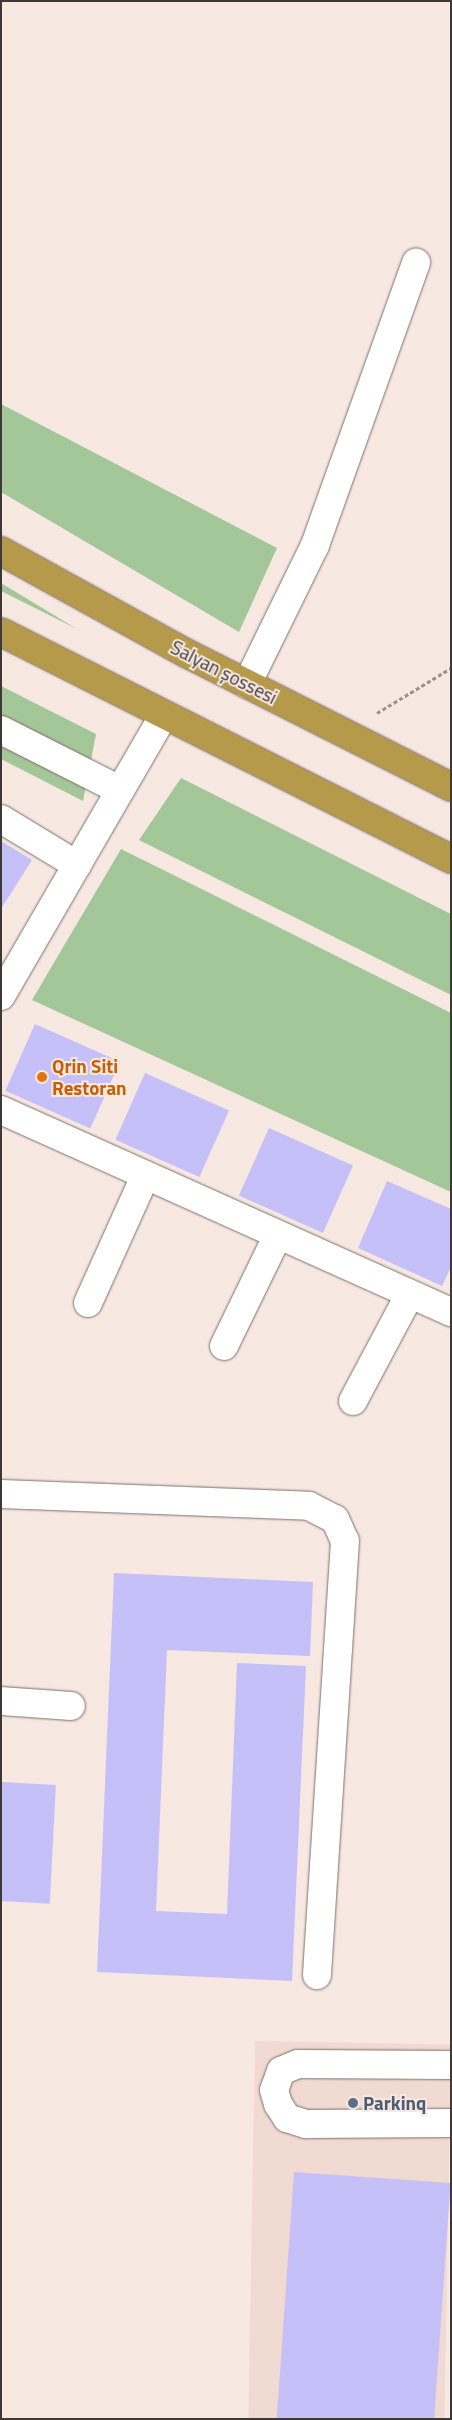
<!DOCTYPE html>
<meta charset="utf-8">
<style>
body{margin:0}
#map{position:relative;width:452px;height:2420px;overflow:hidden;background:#f7e8e2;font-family:"Titillium Web",sans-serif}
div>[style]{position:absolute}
.built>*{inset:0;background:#f0dad1;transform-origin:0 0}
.green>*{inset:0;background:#a4c79a}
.building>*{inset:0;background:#c6c0f8;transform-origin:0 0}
.path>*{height:3px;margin-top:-1.5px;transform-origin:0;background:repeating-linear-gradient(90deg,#9b918d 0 4px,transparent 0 6.5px)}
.roads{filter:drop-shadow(0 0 1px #7c6f6b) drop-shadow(0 0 1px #7c6f6b)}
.minor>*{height:28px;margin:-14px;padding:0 14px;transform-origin:14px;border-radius:14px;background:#fff}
.highway>*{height:28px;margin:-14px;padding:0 14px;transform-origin:14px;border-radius:14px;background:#b49a4a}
.dots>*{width:14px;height:14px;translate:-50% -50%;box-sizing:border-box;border:2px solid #f7e8e2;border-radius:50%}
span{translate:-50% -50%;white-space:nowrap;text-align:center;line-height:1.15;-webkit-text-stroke:4px #f7e8e2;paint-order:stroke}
.street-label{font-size:19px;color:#3e3836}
.food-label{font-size:19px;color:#c56008;font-weight:700}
.left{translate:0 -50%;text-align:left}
.service-label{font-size:19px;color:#4e5e75;font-weight:700}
.frame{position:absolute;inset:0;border:2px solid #3e3836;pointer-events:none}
</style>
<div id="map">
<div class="built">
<i style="left:255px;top:2041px;width:196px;height:378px;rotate:1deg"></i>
</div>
<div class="green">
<i style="clip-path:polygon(1px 404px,277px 548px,239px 632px,1px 492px)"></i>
<i style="clip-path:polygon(1px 583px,77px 629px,1px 591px)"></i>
<i style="clip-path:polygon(1px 686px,96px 734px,83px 801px,1px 759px)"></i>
<i style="clip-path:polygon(181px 778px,451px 914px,451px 995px,139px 840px)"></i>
<i style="clip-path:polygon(121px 849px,451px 1013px,451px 1192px,32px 1000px)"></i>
</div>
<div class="building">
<i style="clip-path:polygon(1px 841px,32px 860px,1px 909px)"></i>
<i style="left:35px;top:1024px;width:93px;height:73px;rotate:24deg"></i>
<i style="left:145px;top:1073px;width:92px;height:73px;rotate:24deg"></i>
<i style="left:269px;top:1128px;width:92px;height:74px;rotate:24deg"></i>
<i style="clip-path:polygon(387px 1181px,451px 1209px,451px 1267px,442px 1286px,358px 1248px)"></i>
<i style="clip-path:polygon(114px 1573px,313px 1582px,310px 1656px,167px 1650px,156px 1911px,227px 1914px,237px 1663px,306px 1666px,292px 1981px,97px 1972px)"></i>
<i style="left:1px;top:1782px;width:55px;height:119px;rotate:3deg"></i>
<i style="left:294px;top:2172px;width:157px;height:247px;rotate:4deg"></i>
</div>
<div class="path">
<i style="left:377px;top:713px;width:87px;rotate:-31.3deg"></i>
</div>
<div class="roads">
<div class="minor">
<i style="left:247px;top:684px;width:155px;rotate:-63.9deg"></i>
<i style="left:315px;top:545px;width:300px;rotate:-70.3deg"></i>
<i style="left:1px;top:730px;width:133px;rotate:26.8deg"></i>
<i style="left:1px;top:819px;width:89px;rotate:31.2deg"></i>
<i style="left:1px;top:996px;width:325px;rotate:-59.9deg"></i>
<i style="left:1px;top:1110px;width:493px;rotate:24.2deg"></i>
<i style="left:88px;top:1303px;width:139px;rotate:-65.8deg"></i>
<i style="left:224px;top:1346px;width:123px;rotate:-64.1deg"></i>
<i style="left:353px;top:1401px;width:121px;rotate:-62deg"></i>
<i style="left:1px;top:1494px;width:308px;rotate:2.2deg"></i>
<i style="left:309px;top:1506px;width:29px;rotate:27deg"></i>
<i style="left:335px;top:1519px;width:24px;rotate:66deg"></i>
<i style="left:345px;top:1541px;width:435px;rotate:93.7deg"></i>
<i style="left:1px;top:1701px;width:70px;rotate:4.1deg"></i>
<i style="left:451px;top:2065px;width:153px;rotate:-179.6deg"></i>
<i style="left:298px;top:2064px;width:18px;rotate:158deg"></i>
<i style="left:281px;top:2071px;width:20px;rotate:110deg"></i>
<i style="left:274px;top:2090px;width:15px;rotate:74deg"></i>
<i style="left:278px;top:2104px;width:17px;rotate:57deg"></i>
<i style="left:287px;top:2118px;width:20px;rotate:18deg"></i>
<i style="left:306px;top:2124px;width:145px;rotate:-0.4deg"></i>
</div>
<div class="highway">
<i style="left:1px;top:551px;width:211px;rotate:28.9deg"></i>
<i style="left:186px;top:653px;width:297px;rotate:26.8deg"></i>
<i style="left:1px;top:632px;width:504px;rotate:26.77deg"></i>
</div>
</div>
<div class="dots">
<i style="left:42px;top:1077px;background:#e8710a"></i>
<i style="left:353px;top:2103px;background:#5c6f8a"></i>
</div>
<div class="street-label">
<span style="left:224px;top:672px;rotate:27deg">Salyan şossesi</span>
</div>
<div class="food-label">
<span class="left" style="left:52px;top:1077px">Qrin Siti<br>Restoran</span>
</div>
<div class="service-label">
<span class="left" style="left:363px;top:2103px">Parkinq</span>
</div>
<div class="frame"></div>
</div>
